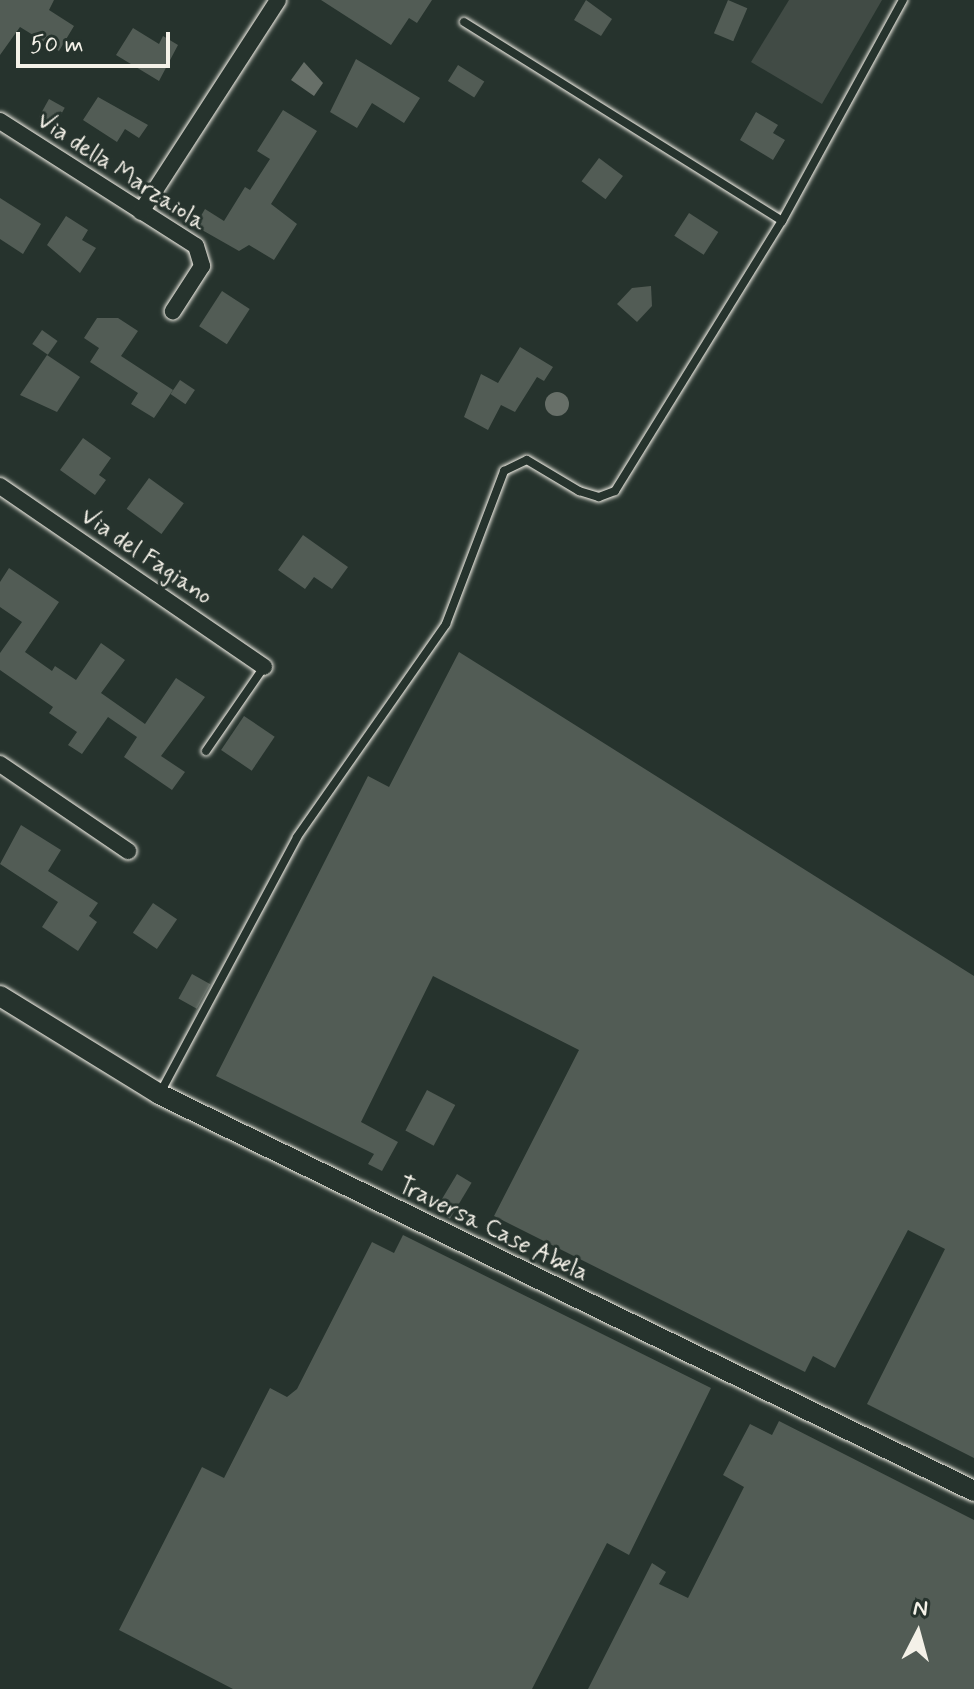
<!DOCTYPE html>
<style>
body{margin:0}
#map{position:relative;width:974px;height:1689px;overflow:hidden;background:#26332d;font-family:Mynerve,sans-serif}
div>[style]{position:absolute}
.green>*{inset:0;background:#414b45}
.water>*{inset:0;background:#676f68}
.round{border-radius:50%}
.building>*{inset:0;background:#525c55;transform-origin:0 0}
.roads{filter:drop-shadow(0 0 2px #f4f1e8) drop-shadow(0 0 2px #f4f1e8)}
.service>*{height:8px;margin:-4px;padding:0 4px;transform-origin:4px;border-radius:4px;background:#26332d}
.minor>*{height:16px;margin:-8px;padding:0 8px;transform-origin:8px;border-radius:8px;background:#26332d}
.tertiary>*{height:20px;margin:-10px;padding:0 10px;transform-origin:10px;border-radius:10px;background:#26332d}
span{translate:-50% -50%;white-space:nowrap;text-align:center;line-height:1.15;-webkit-text-stroke:6px #26332d;paint-order:stroke}
.street-label{font-size:24px;color:#f4f1e8}
.north{position:absolute;left:878px;top:1593px;width:80px;height:80px;-webkit-text-stroke:6px #26332d;paint-order:stroke;rotate:6deg;font-size:22px;font-weight:700;line-height:32px;text-align:center;color:#f4f1e8}
.north::after{content:'';display:block;margin:auto;width:28px;height:36px;background:#f4f1e8;clip-path:polygon(50% 0,100% 100%,50% 72%,0 100%)}
.scale{position:absolute;left:16px;top:32px;width:154px;height:36px;box-sizing:border-box;border:4px solid #f4f1e8;border-top:0;padding-left:10px;font-size:24px;line-height:28px;white-space:nowrap;color:#f4f1e8;-webkit-text-stroke:6px #26332d;paint-order:stroke}
</style>
<div id="map">
<div class="green">
<i style="clip-path:polygon(789px 0,882px 0,822px 104px,751px 62px)"></i>
</div>
<div class="water">
<i style="clip-path:polygon(304px 62px,323px 83px,314px 96px,291px 80px)"></i>
<i class="round" style="left:545px;top:392px;width:24px;height:24px"></i>
</div>
<div class="building">
<i style="clip-path:polygon(0 0,54px 0,49px 10px,74px 26px,59px 51px,20px 27px,0 55px)"></i>
<i style="clip-path:polygon(321px 0,432px 0,417px 23px,409px 18px,391px 45px)"></i>
<i style="clip-path:polygon(586px 0,612px 19px,601px 36px,574px 20px)"></i>
<i style="left:728px;top:0;width:21px;height:36px;rotate:23deg"></i>
<i style="clip-path:polygon(133px 28px,159px 44px,163px 36px,178px 45px,159px 81px,116px 55px)"></i>
<i style="clip-path:polygon(356px 59px,420px 98px,404px 123px,372px 103px,357px 128px,330px 112px)"></i>
<i style="left:458px;top:65px;width:31px;height:19px;rotate:32deg"></i>
<i style="clip-path:polygon(98px 97px,148px 125px,139px 138px,125px 129px,117px 142px,83px 120px)"></i>
<i style="left:49px;top:99px;width:18px;height:21px;rotate:29deg"></i>
<i style="clip-path:polygon(283px 110px,317px 131px,271px 204px,297px 224px,274px 260px,249px 245px,239px 251px,195px 226px,205px 209px,224px 221px,245px 187px,250px 190px,270px 159px,257px 151px)"></i>
<i style="clip-path:polygon(756px 112px,778px 125px,773px 133px,785px 140px,773px 160px,740px 140px)"></i>
<i style="left:599px;top:158px;width:30px;height:29px;rotate:37deg"></i>
<i style="clip-path:polygon(0 198px,41px 224px,23px 254px,0 239px)"></i>
<i style="left:689px;top:213px;width:35px;height:27px;rotate:33deg"></i>
<i style="clip-path:polygon(66px 216px,88px 230px,82px 240px,96px 248px,80px 273px,47px 245px)"></i>
<i style="clip-path:polygon(651px 286px,652px 306px,637px 322px,617px 304px,632px 288px)"></i>
<i style="left:222px;top:291px;width:33px;height:42px;rotate:33deg"></i>
<i style="clip-path:polygon(97px 318px,118px 318px,138px 331px,121px 356px,173px 390px,154px 418px,131px 404px,138px 393px,90px 362px,99px 348px,84px 338px)"></i>
<i style="left:42px;top:330px;width:19px;height:17px;rotate:35deg"></i>
<i style="clip-path:polygon(520px 347px,553px 367px,544px 381px,537px 377px,515px 412px,501px 405px,488px 430px,464px 417px,481px 374px,498px 383px)"></i>
<i style="clip-path:polygon(47px 355px,80px 377px,57px 412px,20px 395px)"></i>
<i style="left:180px;top:380px;width:18px;height:17px;rotate:34deg"></i>
<i style="clip-path:polygon(83px 438px,111px 458px,99px 475px,106px 480px,95px 495px,60px 470px)"></i>
<i style="left:149px;top:478px;width:43px;height:38px;rotate:36deg"></i>
<i style="clip-path:polygon(303px 535px,348px 567px,332px 589px,314px 577px,305px 589px,278px 570px)"></i>
<i style="clip-path:polygon(9px 568px,59px 602px,25px 652px,52px 671px,55px 666px,76px 680px,101px 643px,125px 660px,101px 693px,145px 724px,176px 678px,205px 697px,161px 756px,185px 772px,172px 790px,124px 757px,137px 737px,108px 717px,82px 754px,68px 745px,77px 732px,49px 713px,53px 707px,0 670px,0 653px,22px 622px,0 607px,0 582px)"></i>
<i style="clip-path:polygon(459px 652px,974px 976px,974px 1458px,867px 1404px,945px 1249px,908px 1230px,835px 1368px,813px 1356px,805px 1372px,494px 1216px,579px 1050px,498px 1009px,433px 976px,361px 1122px,398px 1142px,382px 1171px,368px 1164px,374px 1154px,216px 1076px,368px 776px,389px 787px)"></i>
<i style="left:244px;top:716px;width:37px;height:41px;rotate:34deg"></i>
<i style="clip-path:polygon(21px 825px,61px 850px,48px 871px,98px 903px,89px 916px,97px 922px,78px 951px,42px 927px,58px 902px,0 864px)"></i>
<i style="left:153px;top:903px;width:29px;height:36px;rotate:34deg"></i>
<i style="left:192px;top:974px;width:21px;height:28px;rotate:29deg"></i>
<i style="left:427px;top:1090px;width:32px;height:46px;rotate:28deg"></i>
<i style="left:457px;top:1174px;width:17px;height:42px;rotate:31deg"></i>
<i style="clip-path:polygon(403px 1235px,711px 1388px,629px 1555px,607px 1543px,532px 1689px,233px 1689px,119px 1630px,202px 1467px,224px 1478px,270px 1388px,287px 1397px,297px 1389px,372px 1242px,394px 1253px)"></i>
<i style="clip-path:polygon(779px 1421px,974px 1520px,974px 1689px,588px 1689px,652px 1563px,666px 1572px,659px 1584px,688px 1598px,744px 1487px,723px 1475px,750px 1424px,772px 1435px)"></i>
</div>
<div class="roads">
<div class="service">
<i style="left:464px;top:22px;width:375px;rotate:32deg"></i>
<i style="left:206px;top:751px;width:102px;rotate:-55.4deg"></i>
<i style="left:160px;top:1093px;width:290px;rotate:-61.8deg"></i>
<i style="left:297px;top:837px;width:260px;rotate:-55deg"></i>
<i style="left:446px;top:624px;width:164px;rotate:-69.2deg"></i>
<i style="left:504px;top:471px;width:25px;rotate:-26deg"></i>
<i style="left:527px;top:460px;width:61px;rotate:30.8deg"></i>
<i style="left:579px;top:491px;width:21px;rotate:17deg"></i>
<i style="left:599px;top:497px;width:17px;rotate:-21deg"></i>
<i style="left:615px;top:491px;width:317px;rotate:-58.3deg"></i>
<i style="left:782px;top:221px;width:252px;rotate:-61.3deg"></i>
</div>
<div class="minor">
<i style="left:0;top:121px;width:232px;rotate:32.5deg"></i>
<i style="left:196px;top:246px;width:21px;rotate:73deg"></i>
<i style="left:202px;top:266px;width:54px;rotate:122.8deg"></i>
<i style="left:141px;top:212px;width:252px;rotate:-57.1deg"></i>
<i style="left:0;top:486px;width:320px;rotate:34.4deg"></i>
<i style="left:0;top:764px;width:155px;rotate:34.2deg"></i>
</div>
<div class="tertiary">
<i style="left:0;top:996px;width:187px;rotate:31.6deg"></i>
<i style="left:159px;top:1094px;width:907px;rotate:25.97deg"></i>
</div>
</div>
<div class="street-label">
<span style="left:121px;top:172px;rotate:33deg">Via della Marzaiola</span>
<span style="left:146px;top:557px;rotate:34deg">Via del Fagiano</span>
<span style="left:493px;top:1230px;rotate:26deg">Traversa Case Abela</span>
</div>
<div class="north">N</div>
<div class="scale">50 m</div>
</div>
